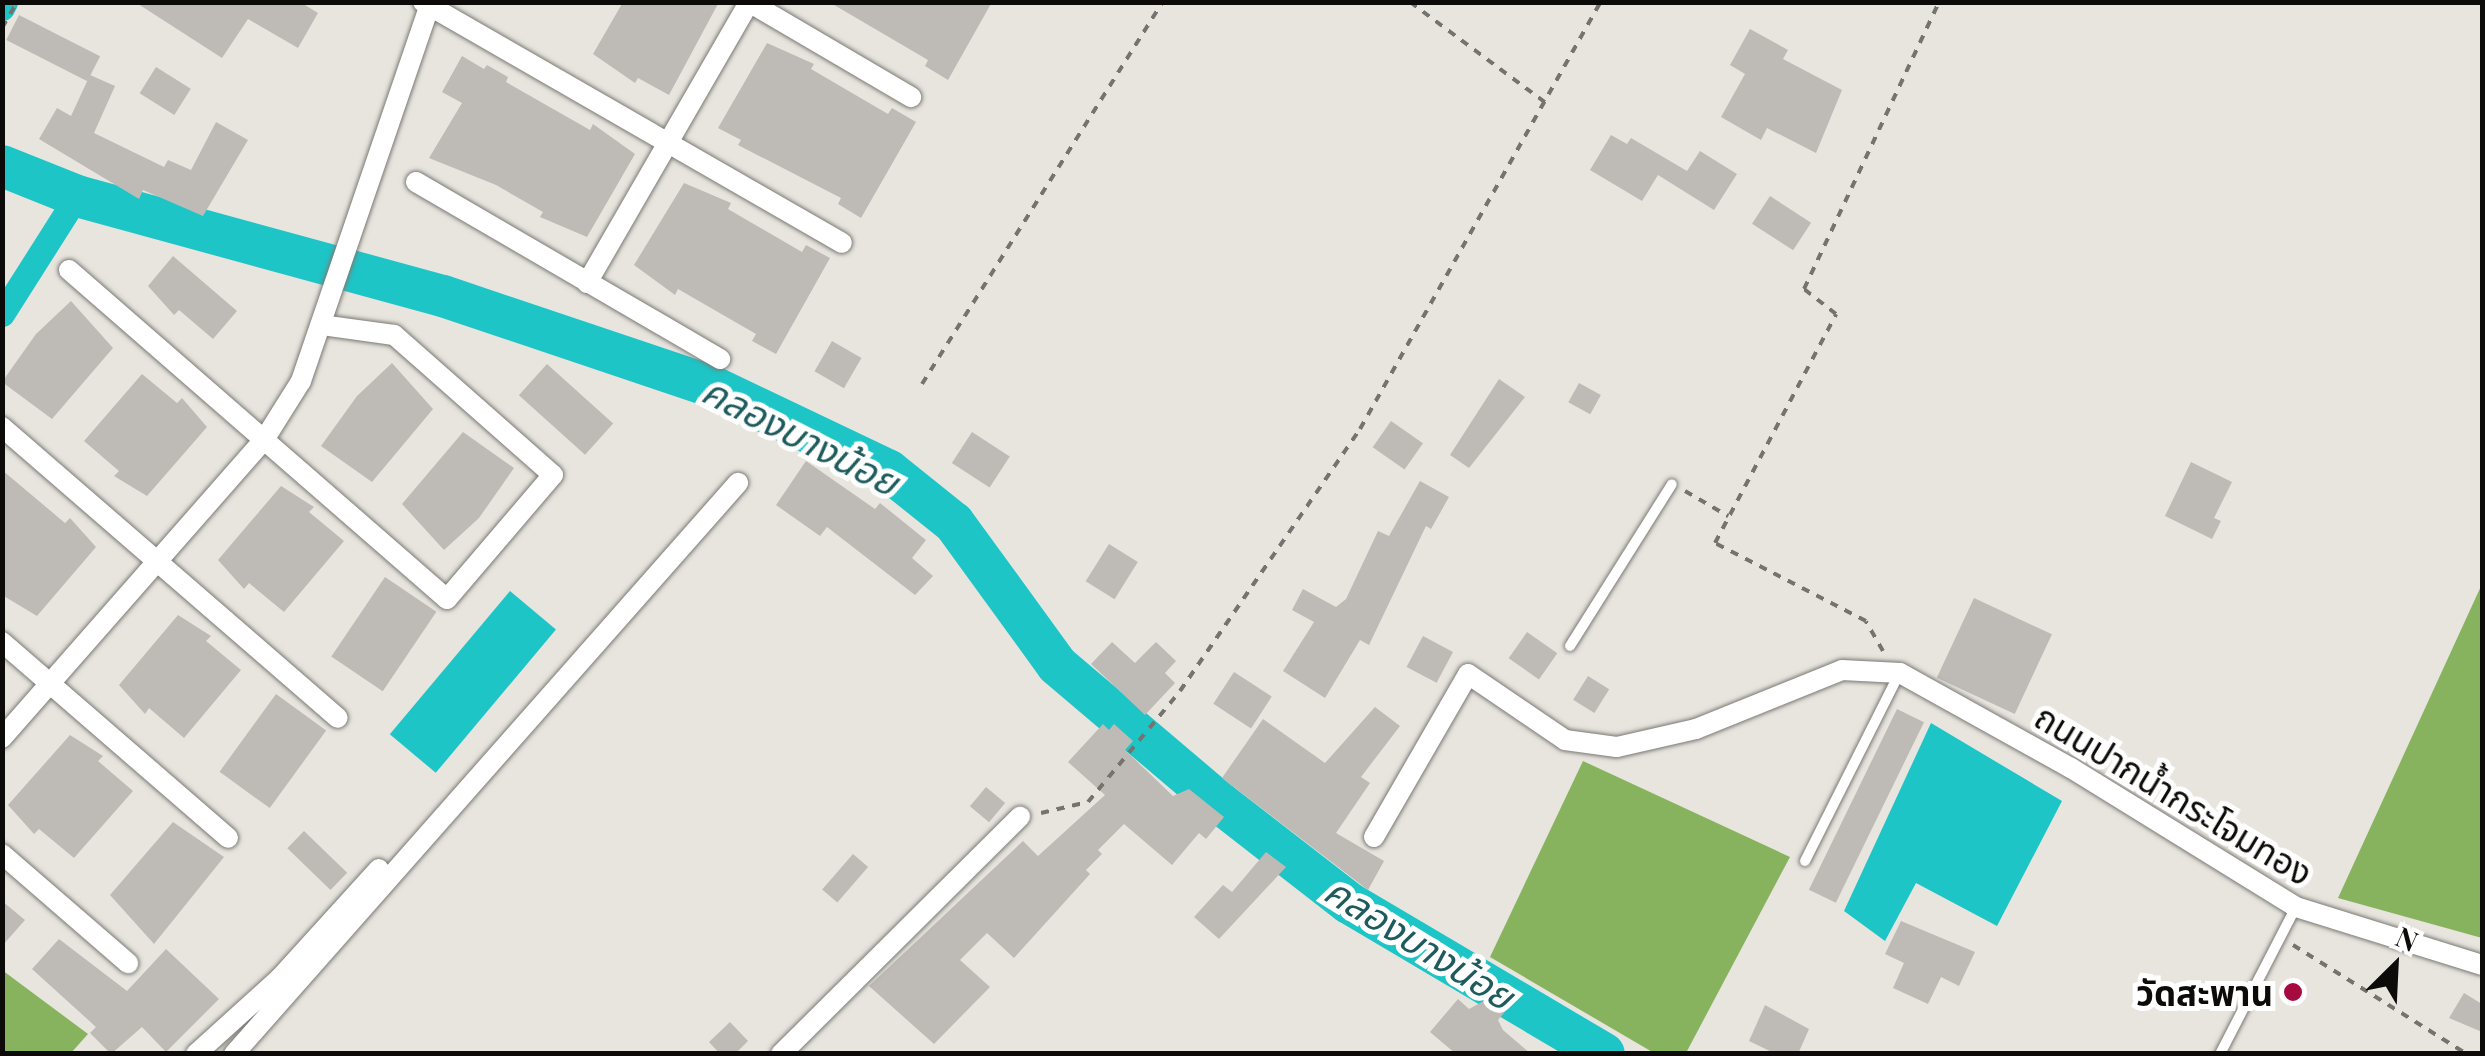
<!DOCTYPE html>
<meta charset="utf-8">
<style>
body{margin:0}
#map{position:relative;width:2485px;height:1056px;overflow:hidden;background:#e8e5df;font-family:"Playfair Display","Noto Sans Thai",serif}
div>[style]{position:absolute}
.forest>*{inset:0;background:#88b35e}
.water>*{inset:0;background:#1dc5c7;transform-origin:0 0}
.canal>*{height:25px;margin:-12.5px;padding:0 12.5px;transform-origin:12.5px;border-radius:12.5px;background:#1dc5c7}
.river>*{height:42px;margin:-21px;padding:0 21px;transform-origin:21px;border-radius:21px;background:#1dc5c7}
.building>*{inset:0;background:#bebab5;transform-origin:0 0}
.path>*{height:4px;margin-top:-2px;transform-origin:0;background:repeating-linear-gradient(90deg,#75736f 0 8px,transparent 0 16px)}
.roads{filter:drop-shadow(0 0 2px #7b7974) drop-shadow(0 0 2px #7b7974)}
.service>*{height:10px;margin:-5px;padding:0 5px;transform-origin:5px;border-radius:5px;background:#fff}
.minor>*{height:20px;margin:-10px;padding:0 10px;transform-origin:10px;border-radius:10px;background:#fff}
.dots>*{width:28px;height:28px;translate:-50% -50%;box-sizing:border-box;border:5px solid #fff;border-radius:50%}
span{translate:-50% -50%;white-space:nowrap;text-align:center;line-height:1.15;-webkit-text-stroke:10px #fff;paint-order:stroke}
.street-label{font-size:35px;color:#0c0b09}
.poi-label{font-size:35px;color:#0c0b09;font-weight:700}
.right{translate:-100% -50%;text-align:right}
.water-label{font-size:38px;color:#1e5b5c;font-style:italic}
.frame{position:absolute;inset:0;border:5px solid #0c0b09;pointer-events:none}
.north{position:absolute;left:2345px;top:916px;width:100px;height:100px;-webkit-text-stroke:8px #fff;paint-order:stroke;rotate:24deg;font-size:28px;font-weight:700;line-height:40px;text-align:center;color:#0c0b09}
.north::after{content:'';display:block;margin:auto;width:35px;height:45px;background:#0c0b09;clip-path:polygon(50% 0,100% 100%,50% 72%,0 100%)}
</style>
<div id="map">
<div class="forest">
<i style="clip-path:polygon(2482px 584px,2482px 938px,2338px 898px)"></i>
<i style="clip-path:polygon(1583px 761px,1790px 857px,1686px 1053px,1654px 1053px,1490px 957px)"></i>
<i style="clip-path:polygon(2px 970px,88px 1034px,71px 1053px,3px 1053px)"></i>
</div>
<div class="water">
<i style="left:510px;top:591px;width:60px;height:187px;rotate:40deg"></i>
<i style="clip-path:polygon(1931px 723px,2062px 801px,1997px 926px,1916px 883px,1885px 941px,1844px 911px)"></i>
</div>
<div class="canal">
<i style="left:2px;top:8px;width:7px;rotate:-63deg"></i>
<i style="left:2px;top:314px;width:140px;rotate:-57.6deg"></i>
</div>
<div class="river">
<i style="left:2px;top:166px;width:81px;rotate:21.8deg"></i>
<i style="left:77px;top:196px;width:379px;rotate:15.3deg"></i>
<i style="left:443px;top:296px;width:283px;rotate:18.6deg"></i>
<i style="left:711px;top:386px;width:197px;rotate:25.5deg"></i>
<i style="left:889px;top:471px;width:83px;rotate:38.7deg"></i>
<i style="left:954px;top:523px;width:175px;rotate:54deg"></i>
<i style="left:1057px;top:665px;width:214px;rotate:40.3deg"></i>
<i style="left:1220px;top:803px;width:163px;rotate:37.8deg"></i>
<i style="left:1349px;top:903px;width:296px;rotate:30.6deg"></i>
</div>
<div class="building">
<i style="clip-path:polygon(135px 2px,300px 2px,318px 13px,298px 48px,248px 19px,222px 58px)"></i>
<i style="clip-path:polygon(623px 2px,719px 2px,669px 95px,638px 78px,635px 83px,593px 54px)"></i>
<i style="clip-path:polygon(829px 2px,992px 2px,948px 80px,925px 66px,928px 60px)"></i>
<i style="left:19px;top:15px;width:91px;height:28px;rotate:27deg"></i>
<i style="clip-path:polygon(1750px 29px,1788px 50px,1783px 59px,1842px 90px,1816px 153px,1767px 128px,1761px 140px,1721px 117px,1745px 74px,1730px 65px)"></i>
<i style="clip-path:polygon(767px 43px,814px 64px,811px 69px,888px 114px,892px 108px,916px 122px,861px 218px,838px 204px,841px 198px,738px 145px,741px 140px,718px 128px)"></i>
<i style="clip-path:polygon(462px 56px,484px 69px,487px 65px,508px 77px,506px 82px,590px 130px,593px 124px,635px 154px,587px 237px,540px 217px,543px 212px,496px 185px,429px 158px,462px 103px,442px 92px)"></i>
<i style="left:156px;top:67px;width:41px;height:31px;rotate:32deg"></i>
<i style="clip-path:polygon(90px 75px,115px 86px,94px 133px,164px 167px,168px 160px,191px 170px,216px 122px,248px 140px,203px 216px,143px 190px,139px 199px,39px 139px,57px 108px,71px 116px)"></i>
<i style="clip-path:polygon(1611px 135px,1627px 144px,1631px 138px,1687px 171px,1700px 151px,1737px 174px,1714px 210px,1658px 175px,1642px 201px,1590px 170px)"></i>
<i style="clip-path:polygon(684px 183px,731px 203px,728px 209px,802px 252px,806px 245px,830px 258px,776px 354px,752px 341px,756px 334px,678px 289px,675px 295px,634px 265px)"></i>
<i style="left:1770px;top:196px;width:49px;height:33px;rotate:33deg"></i>
<i style="clip-path:polygon(173px 256px,237px 311px,213px 339px,179px 310px,174px 315px,148px 286px)"></i>
<i style="clip-path:polygon(71px 301px,113px 348px,52px 419px,2px 382px,36px 334px)"></i>
<i style="left:832px;top:341px;width:34px;height:35px;rotate:30deg"></i>
<i style="clip-path:polygon(392px 363px,433px 409px,372px 482px,321px 446px,357px 396px)"></i>
<i style="left:547px;top:364px;width:89px;height:42px;rotate:42deg"></i>
<i style="clip-path:polygon(142px 374px,177px 403px,182px 398px,207px 427px,147px 496px,114px 476px,119px 471px,84px 441px)"></i>
<i style="clip-path:polygon(1499px 379px,1525px 397px,1469px 468px,1450px 455px)"></i>
<i style="left:1579px;top:383px;width:25px;height:22px;rotate:29deg"></i>
<i style="left:1391px;top:421px;width:39px;height:32px;rotate:35deg"></i>
<i style="clip-path:polygon(463px 432px,514px 468px,479px 518px,444px 550px,402px 504px)"></i>
<i style="left:972px;top:432px;width:45px;height:37px;rotate:33deg"></i>
<i style="clip-path:polygon(806px 461px,875px 509px,880px 503px,926px 540px,912px 558px,933px 576px,915px 595px,827px 527px,820px 536px,776px 505px)"></i>
<i style="clip-path:polygon(2191px 462px,2232px 482px,2214px 518px,2221px 521px,2212px 539px,2165px 516px)"></i>
<i style="clip-path:polygon(2px 470px,65px 523px,70px 518px,96px 547px,37px 616px,2px 595px)"></i>
<i style="clip-path:polygon(1420px 481px,1449px 497px,1431px 529px,1426px 526px,1369px 645px,1360px 640px,1325px 698px,1283px 671px,1314px 622px,1292px 610px,1303px 589px,1336px 607px,1346px 599px,1378px 531px,1389px 536px)"></i>
<i style="clip-path:polygon(281px 486px,314px 507px,309px 512px,344px 541px,284px 612px,249px 583px,244px 589px,218px 560px)"></i>
<i style="left:1109px;top:544px;width:34px;height:44px;rotate:32deg"></i>
<i style="left:385px;top:577px;width:62px;height:96px;rotate:34deg"></i>
<i style="left:1974px;top:598px;width:86px;height:88px;rotate:25deg"></i>
<i style="clip-path:polygon(178px 615px,211px 636px,206px 641px,241px 670px,184px 738px,149px 708px,145px 714px,119px 685px)"></i>
<i style="left:1527px;top:632px;width:37px;height:32px;rotate:35deg"></i>
<i style="left:1423px;top:636px;width:34px;height:35px;rotate:28deg"></i>
<i style="clip-path:polygon(1112px 642px,1135px 663px,1156px 642px,1176px 661px,1165px 673px,1175px 683px,1145px 715px,1091px 664px)"></i>
<i style="left:1234px;top:672px;width:45px;height:38px;rotate:33deg"></i>
<i style="left:1588px;top:676px;width:25px;height:28px;rotate:32deg"></i>
<i style="left:276px;top:694px;width:62px;height:96px;rotate:36deg"></i>
<i style="clip-path:polygon(1375px 707px,1400px 726px,1361px 777px,1370px 783px,1336px 833px,1384px 861px,1368px 890px,1222px 778px,1263px 719px,1325px 763px)"></i>
<i style="left:1897px;top:709px;width:30px;height:201px;rotate:26deg"></i>
<i style="clip-path:polygon(1103px 724px,1109px 730px,1114px 724px,1133px 741px,1125px 750px,1173px 796px,1189px 789px,1224px 817px,1206px 839px,1199px 833px,1172px 865px,1124px 824px,1098px 850px,1102px 854px,1086px 870px,1090px 874px,1014px 958px,987px 933px,960px 960px,990px 987px,934px 1044px,869px 986px,1023px 841px,1038px 856px,1105px 795px,1068px 762px)"></i>
<i style="clip-path:polygon(70px 735px,103px 756px,98px 761px,133px 791px,74px 858px,39px 829px,34px 834px,8px 805px)"></i>
<i style="left:986px;top:787px;width:25px;height:25px;rotate:40deg"></i>
<i style="clip-path:polygon(173px 822px,224px 857px,154px 944px,110px 895px)"></i>
<i style="left:304px;top:831px;width:60px;height:24px;rotate:44deg"></i>
<i style="clip-path:polygon(1266px 852px,1286px 867px,1219px 939px,1194px 917px,1223px 885px,1232px 892px)"></i>
<i style="left:853px;top:854px;width:20px;height:47px;rotate:41deg"></i>
<i style="clip-path:polygon(2px 901px,25px 920px,2px 946px)"></i>
<i style="clip-path:polygon(1901px 921px,1975px 952px,1959px 986px,1941px 977px,1928px 1004px,1893px 988px,1904px 963px,1885px 954px)"></i>
<i style="clip-path:polygon(59px 939px,127px 991px,166px 949px,219px 999px,166px 1052px,142px 1027px,111px 1054px,90px 1033px,96px 1027px,32px 969px)"></i>
<i style="clip-path:polygon(2464px 993px,2482px 1004px,2482px 1032px,2449px 1018px)"></i>
<i style="clip-path:polygon(1495px 995px,1509px 1007px,1498px 1020px,1503px 1030px,1531px 1054px,1456px 1054px,1430px 1032px,1458px 999px,1469px 1009px)"></i>
<i style="clip-path:polygon(1765px 1005px,1809px 1029px,1798px 1054px,1776px 1054px,1749px 1041px)"></i>
<i style="clip-path:polygon(730px 1022px,748px 1041px,735px 1054px,720px 1054px,709px 1042px)"></i>
</div>
<div class="path">
<i style="left:1410px;top:2px;width:169px;rotate:36.6deg"></i>
<i style="left:2px;top:28px;width:30px;rotate:-60deg"></i>
<i style="left:922px;top:384px;width:452px;rotate:-57.8deg"></i>
<i style="left:1685px;top:491px;width:50px;rotate:30.2deg"></i>
<i style="left:1883px;top:651px;width:34px;rotate:-120deg"></i>
<i style="left:1866px;top:621px;width:170px;rotate:-152.7deg"></i>
<i style="left:1715px;top:543px;width:259px;rotate:-62.1deg"></i>
<i style="left:1836px;top:314px;width:41px;rotate:-142deg"></i>
<i style="left:1804px;top:289px;width:317px;rotate:-64.8deg"></i>
<i style="left:1041px;top:813px;width:48px;rotate:-13.2deg"></i>
<i style="left:1088px;top:802px;width:144px;rotate:-50.3deg"></i>
<i style="left:1180px;top:691px;width:318px;rotate:-55.5deg"></i>
<i style="left:1360px;top:429px;width:490px;rotate:-60.6deg"></i>
<i style="left:2293px;top:945px;width:205px;rotate:32.1deg"></i>
</div>
<div class="roads">
<div class="service">
<i style="left:1570px;top:646px;width:191px;rotate:-57.8deg"></i>
<i style="left:1805px;top:861px;width:209px;rotate:-63.3deg"></i>
<i style="left:2220px;top:1054px;width:165px;rotate:-62.7deg"></i>
</div>
<div class="minor">
<i style="left:423px;top:2px;width:483px;rotate:29.9deg"></i>
<i style="left:749px;top:2px;width:188px;rotate:30.4deg"></i>
<i style="left:416px;top:182px;width:352px;rotate:30.2deg"></i>
<i style="left:69px;top:270px;width:501px;rotate:41.04deg"></i>
<i style="left:447px;top:599px;width:163px;rotate:-49.5deg"></i>
<i style="left:553px;top:475px;width:212px;rotate:-138.6deg"></i>
<i style="left:394px;top:335px;width:74px;rotate:-172.2deg"></i>
<i style="left:587px;top:283px;width:324px;rotate:-60deg"></i>
<i style="left:2px;top:427px;width:444px;rotate:40.9deg"></i>
<i style="left:2px;top:642px;width:299px;rotate:40.9deg"></i>
<i style="left:2px;top:738px;width:397px;rotate:-48.7deg"></i>
<i style="left:264px;top:440px;width:70px;rotate:-57.9deg"></i>
<i style="left:301px;top:381px;width:401px;rotate:-71.1deg"></i>
<i style="left:1374px;top:837px;width:188px;rotate:-60deg"></i>
<i style="left:1468px;top:674px;width:117px;rotate:34.2deg"></i>
<i style="left:1565px;top:740px;width:52px;rotate:7.7deg"></i>
<i style="left:1617px;top:747px;width:81px;rotate:-12.8deg"></i>
<i style="left:1696px;top:729px;width:157px;rotate:-22deg"></i>
<i style="left:1842px;top:670px;width:58px;rotate:3deg"></i>
<i style="left:1900px;top:673px;width:196px;rotate:29.1deg"></i>
<i style="left:2071px;top:768px;width:264px;rotate:31.7deg"></i>
<i style="left:2296px;top:907px;width:195px;rotate:17.3deg"></i>
<i style="left:2px;top:854px;width:167px;rotate:40.9deg"></i>
<i style="left:196px;top:1054px;width:113px;rotate:-42.1deg"></i>
<i style="left:280px;top:978px;width:147px;rotate:-47.8deg"></i>
<i style="left:234px;top:1054px;width:762px;rotate:-48.57deg"></i>
<i style="left:781px;top:1054px;width:337px;rotate:-44.8deg"></i>
</div>
</div>
<div class="dots">
<i style="left:2293px;top:992px;background:#a50b3f"></i>
</div>
<div class="street-label">
<span style="left:2174px;top:794px;rotate:31deg">ถนนปากน้ำกระโจมทอง</span>
</div>
<div class="poi-label">
<span class="right" style="left:2273px;top:992px">วัดสะพาน</span>
</div>
<div class="water-label">
<span style="left:801px;top:435px;rotate:27deg">คลองบางน้อย</span>
<span style="left:1420px;top:942px;rotate:32deg">คลองบางน้อย</span>
</div>
<div class="frame"></div>
<div class="north">N</div>
</div>
